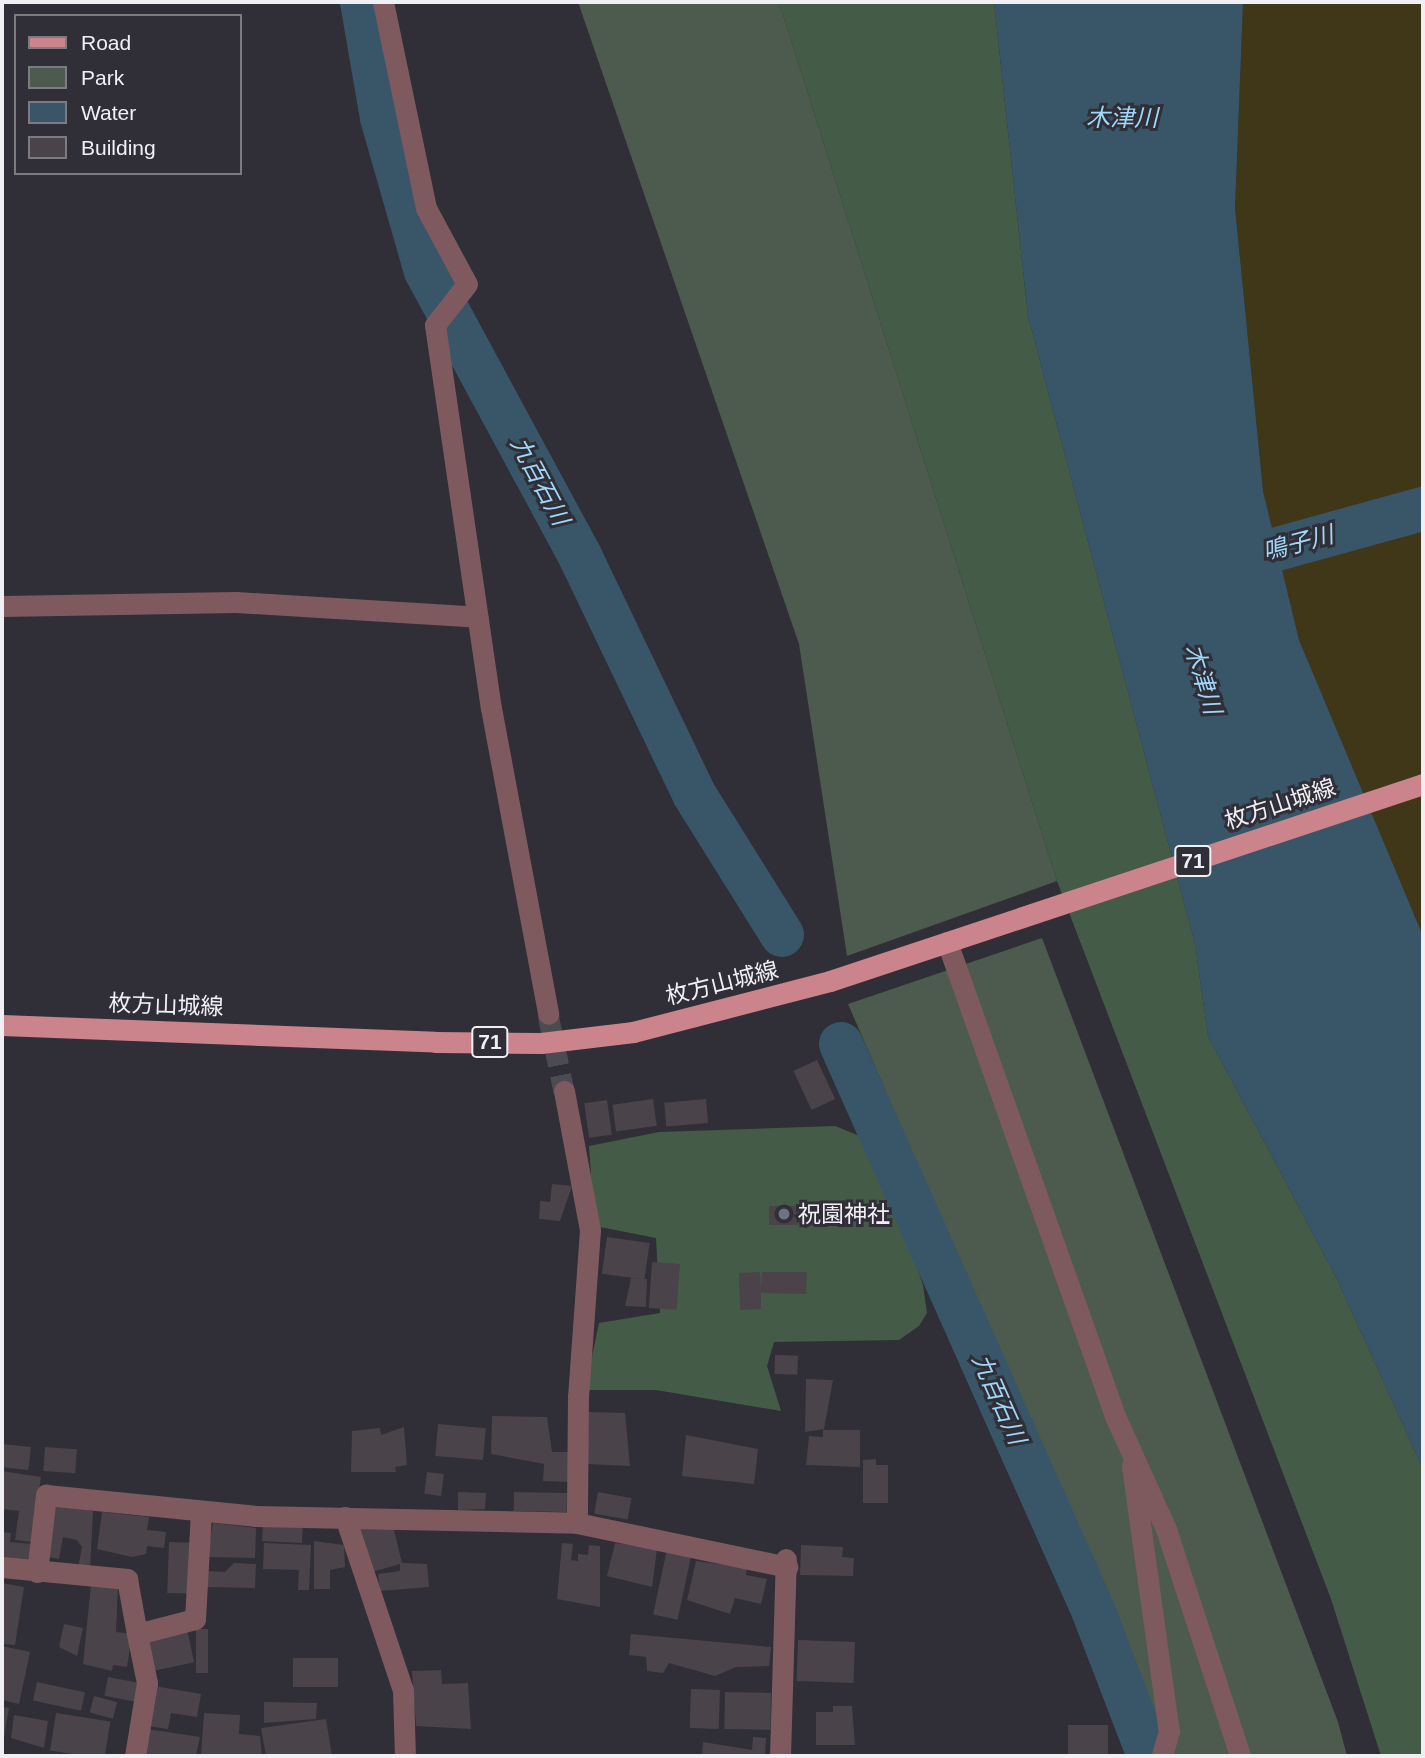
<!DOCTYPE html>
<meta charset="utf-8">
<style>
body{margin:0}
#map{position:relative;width:1425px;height:1758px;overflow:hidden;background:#302e36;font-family:Helvetica,"Noto Sans JP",sans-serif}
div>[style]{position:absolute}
.green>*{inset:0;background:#4c5b4d}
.forest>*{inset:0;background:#445c47}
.sand>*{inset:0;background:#3f3717}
.water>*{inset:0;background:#395668}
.river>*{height:44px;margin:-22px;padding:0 22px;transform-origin:22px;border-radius:22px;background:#395668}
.building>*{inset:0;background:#4b434a;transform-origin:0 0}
.street-tunnel>*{height:21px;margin-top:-10.5px;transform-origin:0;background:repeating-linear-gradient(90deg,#4d4b52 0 21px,transparent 0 31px)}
.street>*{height:21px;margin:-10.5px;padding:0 10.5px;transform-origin:10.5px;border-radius:10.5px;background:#7e5a5e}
.primary>*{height:21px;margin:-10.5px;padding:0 10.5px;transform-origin:10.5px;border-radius:10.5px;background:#cb838c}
.dots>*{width:19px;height:19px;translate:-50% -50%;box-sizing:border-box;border:4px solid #302e36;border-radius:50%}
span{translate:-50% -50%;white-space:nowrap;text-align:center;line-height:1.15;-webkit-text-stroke:6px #302e36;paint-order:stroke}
.shield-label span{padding:2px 5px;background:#302e36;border:2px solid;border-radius:5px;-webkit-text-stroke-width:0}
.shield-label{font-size:21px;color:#f0eff4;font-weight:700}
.street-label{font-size:23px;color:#f0eff4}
.poi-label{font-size:23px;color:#f0eff4}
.left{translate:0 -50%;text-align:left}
.water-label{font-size:24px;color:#9ed7f9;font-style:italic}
.frame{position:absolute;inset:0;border:4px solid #f0eff4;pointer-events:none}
.legend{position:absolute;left:14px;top:14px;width:228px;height:161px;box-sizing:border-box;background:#302e36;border:2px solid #7d7b82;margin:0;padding:9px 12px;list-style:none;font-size:21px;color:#f0eff4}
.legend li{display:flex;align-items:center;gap:14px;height:35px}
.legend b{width:35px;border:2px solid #7d7b82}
</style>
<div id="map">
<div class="green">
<i style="clip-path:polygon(578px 2px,779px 2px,1057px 881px,847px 956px,799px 644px)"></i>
<i style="clip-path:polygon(1042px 938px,1338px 1722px,1347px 1756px,1174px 1756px,848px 1004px)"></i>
</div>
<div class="forest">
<i style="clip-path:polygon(779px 2px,994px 2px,1028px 316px,1195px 944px,1208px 1036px,1336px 1277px,1423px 1469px,1423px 1756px,1381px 1756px,1331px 1599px,1057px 881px)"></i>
<i style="clip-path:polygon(835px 1126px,867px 1139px,882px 1164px,923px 1285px,927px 1313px,919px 1326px,899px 1340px,774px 1342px,767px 1366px,781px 1411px,656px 1390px,585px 1390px,599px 1323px,660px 1313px,656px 1238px,600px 1227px,594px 1219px,589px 1146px,659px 1132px)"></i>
</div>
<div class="sand">
<i style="clip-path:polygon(1243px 2px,1423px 2px,1423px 936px,1299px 640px,1263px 491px,1235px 208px)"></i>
</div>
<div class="water">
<i style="clip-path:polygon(994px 2px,1243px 2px,1235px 208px,1263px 491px,1299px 640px,1423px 936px,1423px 1469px,1336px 1277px,1208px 1036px,1195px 944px,1028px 316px)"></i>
</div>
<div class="river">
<i style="left:362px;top:2px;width:118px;rotate:80.2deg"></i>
<i style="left:382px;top:118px;width:159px;rotate:74deg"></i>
<i style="left:426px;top:271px;width:326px;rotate:61.6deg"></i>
<i style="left:581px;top:558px;width:262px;rotate:64.4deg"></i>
<i style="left:694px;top:794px;width:166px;rotate:58deg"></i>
<i style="left:1219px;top:565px;width:212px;rotate:-15.4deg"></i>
<i style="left:841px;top:1044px;width:620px;rotate:66deg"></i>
<i style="left:1093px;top:1610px;width:156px;rotate:69deg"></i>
</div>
<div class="building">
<i style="left:817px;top:1060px;width:43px;height:26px;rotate:65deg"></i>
<i style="left:653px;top:1099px;width:27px;height:41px;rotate:82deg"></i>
<i style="left:706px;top:1099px;width:24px;height:42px;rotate:85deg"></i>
<i style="left:607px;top:1100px;width:35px;height:23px;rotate:82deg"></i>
<i style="clip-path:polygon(552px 1184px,572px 1186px,560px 1221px,539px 1219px,540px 1201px,550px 1202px)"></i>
<i style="left:798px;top:1206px;width:19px;height:29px;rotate:90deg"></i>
<i style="left:607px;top:1237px;width:43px;height:37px;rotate:8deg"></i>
<i style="left:652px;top:1262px;width:28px;height:46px;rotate:4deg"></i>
<i style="clip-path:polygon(760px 1272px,761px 1290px,762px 1272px,807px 1272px,806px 1294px,761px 1293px,761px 1309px,740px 1310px,739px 1273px)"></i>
<i style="clip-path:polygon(631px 1278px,647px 1279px,646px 1307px,625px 1306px)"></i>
<i style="left:775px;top:1355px;width:23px;height:19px;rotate:2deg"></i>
<i style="clip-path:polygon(806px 1379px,833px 1380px,824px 1429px,805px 1432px)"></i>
<i style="clip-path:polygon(589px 1412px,625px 1413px,630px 1466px,587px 1464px)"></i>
<i style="clip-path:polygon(492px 1416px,547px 1417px,552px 1452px,569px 1452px,569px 1482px,543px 1481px,544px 1464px,491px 1454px)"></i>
<i style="left:438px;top:1424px;width:48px;height:32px;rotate:5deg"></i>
<i style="clip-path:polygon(404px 1427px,407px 1465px,395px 1467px,396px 1472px,351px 1472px,352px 1431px,380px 1428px,381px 1435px)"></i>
<i style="clip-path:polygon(823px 1430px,860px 1430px,860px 1467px,806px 1465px,809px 1436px,823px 1437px)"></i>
<i style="clip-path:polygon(686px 1435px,758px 1449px,754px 1484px,682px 1476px)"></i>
<i style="left:2px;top:1444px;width:29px;height:23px;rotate:6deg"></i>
<i style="left:45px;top:1447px;width:32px;height:24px;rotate:4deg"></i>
<i style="clip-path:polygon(876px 1459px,876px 1465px,888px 1465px,888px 1503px,863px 1503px,863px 1460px)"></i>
<i style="clip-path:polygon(2px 1471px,41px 1477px,32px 1542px,15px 1540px,19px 1511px,2px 1509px)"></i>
<i style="left:427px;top:1472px;width:17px;height:22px;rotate:7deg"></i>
<i style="clip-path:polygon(458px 1492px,486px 1493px,485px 1509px,458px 1510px)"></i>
<i style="left:514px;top:1492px;width:53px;height:19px;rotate:1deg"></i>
<i style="left:598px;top:1492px;width:34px;height:22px;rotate:10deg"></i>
<i style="clip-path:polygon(53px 1503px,93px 1511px,90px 1570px,78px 1568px,82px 1547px,77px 1540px,63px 1537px,59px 1559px,43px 1556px)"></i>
<i style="clip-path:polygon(102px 1512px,149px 1517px,147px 1530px,166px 1532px,164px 1548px,147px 1546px,146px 1554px,132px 1557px,97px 1549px)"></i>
<i style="clip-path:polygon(213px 1523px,256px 1528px,255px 1558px,207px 1557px)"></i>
<i style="left:263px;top:1523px;width:40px;height:18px;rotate:3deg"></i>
<i style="clip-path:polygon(359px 1525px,393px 1526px,402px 1563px,427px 1564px,429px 1587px,380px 1591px,378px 1574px,400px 1571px,400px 1564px,368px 1573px)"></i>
<i style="clip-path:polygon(2px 1532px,11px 1533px,10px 1542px,32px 1544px,30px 1563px,2px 1560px)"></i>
<i style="clip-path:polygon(314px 1541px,344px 1545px,345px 1567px,330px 1570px,330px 1589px,314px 1589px)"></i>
<i style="left:169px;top:1542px;width:25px;height:51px;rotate:2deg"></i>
<i style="clip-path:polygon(264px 1543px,311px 1545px,309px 1590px,298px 1590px,299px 1570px,263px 1569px)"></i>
<i style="clip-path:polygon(562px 1543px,573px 1544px,571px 1560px,578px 1561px,578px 1554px,588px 1555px,589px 1545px,600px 1546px,600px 1607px,557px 1599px)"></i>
<i style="clip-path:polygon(615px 1543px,657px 1549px,652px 1587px,607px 1576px)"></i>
<i style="clip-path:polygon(801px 1545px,843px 1547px,842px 1557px,854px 1558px,853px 1576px,800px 1575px)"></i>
<i style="left:667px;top:1549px;width:25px;height:67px;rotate:12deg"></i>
<i style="clip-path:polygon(696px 1561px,747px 1568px,746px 1575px,767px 1579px,761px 1604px,735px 1598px,730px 1614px,687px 1600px)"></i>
<i style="clip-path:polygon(234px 1563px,256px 1564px,255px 1588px,206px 1587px,207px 1571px,225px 1572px)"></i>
<i style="clip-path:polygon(2px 1583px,24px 1587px,15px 1645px,2px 1644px)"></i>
<i style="clip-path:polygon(91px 1585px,118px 1588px,116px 1632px,132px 1634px,127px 1667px,113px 1665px,112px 1671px,83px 1664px)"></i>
<i style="clip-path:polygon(64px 1624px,83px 1628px,77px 1656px,59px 1647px)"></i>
<i style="left:187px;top:1629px;width:34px;height:44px;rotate:78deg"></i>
<i style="left:208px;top:1629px;width:44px;height:12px;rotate:90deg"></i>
<i style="clip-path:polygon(631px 1634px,771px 1647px,769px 1666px,736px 1667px,715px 1676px,669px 1663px,663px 1673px,647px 1671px,646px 1657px,629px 1655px)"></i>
<i style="left:798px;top:1640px;width:57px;height:41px;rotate:2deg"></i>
<i style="clip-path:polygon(2px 1646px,30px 1652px,19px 1704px,2px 1700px)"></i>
<i style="left:293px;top:1658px;width:45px;height:29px"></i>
<i style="clip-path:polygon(441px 1670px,442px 1684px,468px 1683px,471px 1729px,416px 1726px,412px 1671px)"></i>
<i style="left:108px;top:1677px;width:33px;height:19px;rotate:11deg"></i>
<i style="left:37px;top:1682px;width:49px;height:19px;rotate:12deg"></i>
<i style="clip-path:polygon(154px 1686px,201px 1694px,197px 1717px,171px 1713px,168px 1729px,147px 1726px)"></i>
<i style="left:691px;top:1689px;width:29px;height:39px;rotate:2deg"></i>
<i style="left:725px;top:1692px;width:46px;height:37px;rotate:1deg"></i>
<i style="left:94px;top:1696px;width:24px;height:17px;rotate:15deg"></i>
<i style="clip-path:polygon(264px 1702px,317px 1703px,316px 1719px,264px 1723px)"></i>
<i style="clip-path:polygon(833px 1706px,852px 1706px,855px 1745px,816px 1745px,816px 1712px,833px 1712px)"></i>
<i style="clip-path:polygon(2px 1707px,9px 1708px,3px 1743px,2px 1742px)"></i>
<i style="left:56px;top:1713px;width:55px;height:38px;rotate:9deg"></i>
<i style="clip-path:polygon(204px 1713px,240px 1715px,239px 1734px,260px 1736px,262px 1756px,201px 1756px)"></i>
<i style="clip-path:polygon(14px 1715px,48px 1721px,44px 1748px,11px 1738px)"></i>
<i style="clip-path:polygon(326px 1719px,332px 1756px,266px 1756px,261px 1728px)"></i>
<i style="left:1108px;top:1725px;width:31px;height:40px;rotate:90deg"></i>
<i style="clip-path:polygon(147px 1729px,200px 1737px,196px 1756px,142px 1756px)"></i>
<i style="clip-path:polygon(753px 1737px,766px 1738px,765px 1756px,702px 1756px,703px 1742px,752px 1750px)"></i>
</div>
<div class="street-tunnel">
<i style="left:548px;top:1014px;width:79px;rotate:78.3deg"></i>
</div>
<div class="street">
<i style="left:383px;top:2px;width:210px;rotate:78.2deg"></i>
<i style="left:426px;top:208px;width:86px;rotate:61.7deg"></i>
<i style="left:467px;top:284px;width:52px;rotate:128deg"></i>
<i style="left:435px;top:325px;width:387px;rotate:81.7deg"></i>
<i style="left:491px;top:708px;width:311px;rotate:79.4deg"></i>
<i style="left:2px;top:606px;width:234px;rotate:-1deg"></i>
<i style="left:236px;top:602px;width:242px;rotate:3.5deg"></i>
<i style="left:947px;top:942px;width:503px;rotate:70.48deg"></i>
<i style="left:1115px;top:1416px;width:124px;rotate:65.7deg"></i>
<i style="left:1166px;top:1529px;width:239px;rotate:71.9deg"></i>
<i style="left:564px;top:1091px;width:141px;rotate:79.4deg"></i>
<i style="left:590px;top:1230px;width:166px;rotate:94.1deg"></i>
<i style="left:578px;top:1396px;width:127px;rotate:90.5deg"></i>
<i style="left:1132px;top:1466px;width:268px;rotate:82.1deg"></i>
<i style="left:1169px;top:1731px;width:26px;rotate:106deg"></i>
<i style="left:345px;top:1517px;width:182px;rotate:71.5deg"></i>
<i style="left:403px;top:1690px;width:66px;rotate:88.3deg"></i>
<i style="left:2px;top:1567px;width:126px;rotate:5.5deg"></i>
<i style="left:127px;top:1579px;width:56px;rotate:79.7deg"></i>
<i style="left:37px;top:1572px;width:78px;rotate:-83.3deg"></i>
<i style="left:46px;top:1495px;width:210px;rotate:5.7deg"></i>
<i style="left:255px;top:1516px;width:322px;rotate:1.2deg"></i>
<i style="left:577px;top:1523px;width:215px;rotate:11.8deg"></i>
<i style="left:135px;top:1756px;width:74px;rotate:-80.7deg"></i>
<i style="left:147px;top:1683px;width:50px;rotate:-101.5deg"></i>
<i style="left:137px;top:1634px;width:60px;rotate:-14.5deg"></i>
<i style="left:195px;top:1619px;width:106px;rotate:-86.8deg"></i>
<i style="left:780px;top:1756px;width:197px;rotate:-88.3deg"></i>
</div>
<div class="primary">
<i style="left:2px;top:1025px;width:433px;rotate:2.2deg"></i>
<i style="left:435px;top:1042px;width:106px;rotate:0.5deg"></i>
<i style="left:541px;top:1043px;width:93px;rotate:-6.8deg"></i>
<i style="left:633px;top:1032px;width:203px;rotate:-14.5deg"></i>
<i style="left:830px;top:981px;width:625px;rotate:-18.38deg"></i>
</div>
<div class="dots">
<i style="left:784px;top:1214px;background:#6b7280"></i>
</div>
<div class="shield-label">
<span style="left:1193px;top:861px">71</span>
<span style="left:490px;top:1042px">71</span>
</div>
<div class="street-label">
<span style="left:1280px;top:804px;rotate:-18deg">枚方山城線</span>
<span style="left:722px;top:983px;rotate:-14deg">枚方山城線</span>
<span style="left:166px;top:1005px;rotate:2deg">枚方山城線</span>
</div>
<div class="poi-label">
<span class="left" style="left:798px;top:1214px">祝園神社</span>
</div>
<div class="water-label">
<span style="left:1122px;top:118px">木津川</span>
<span style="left:540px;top:481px;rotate:62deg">九百石川</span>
<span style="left:1298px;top:543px;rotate:-15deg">鳴子川</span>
<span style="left:1203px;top:679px;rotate:73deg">木津川</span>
<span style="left:999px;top:1399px;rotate:66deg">九百石川</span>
</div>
<div class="frame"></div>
<ul class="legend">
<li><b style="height:9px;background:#cb838c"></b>Road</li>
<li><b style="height:19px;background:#4c5b4d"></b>Park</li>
<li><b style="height:19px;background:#395668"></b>Water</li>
<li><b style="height:19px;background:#4b434a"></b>Building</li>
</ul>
</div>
